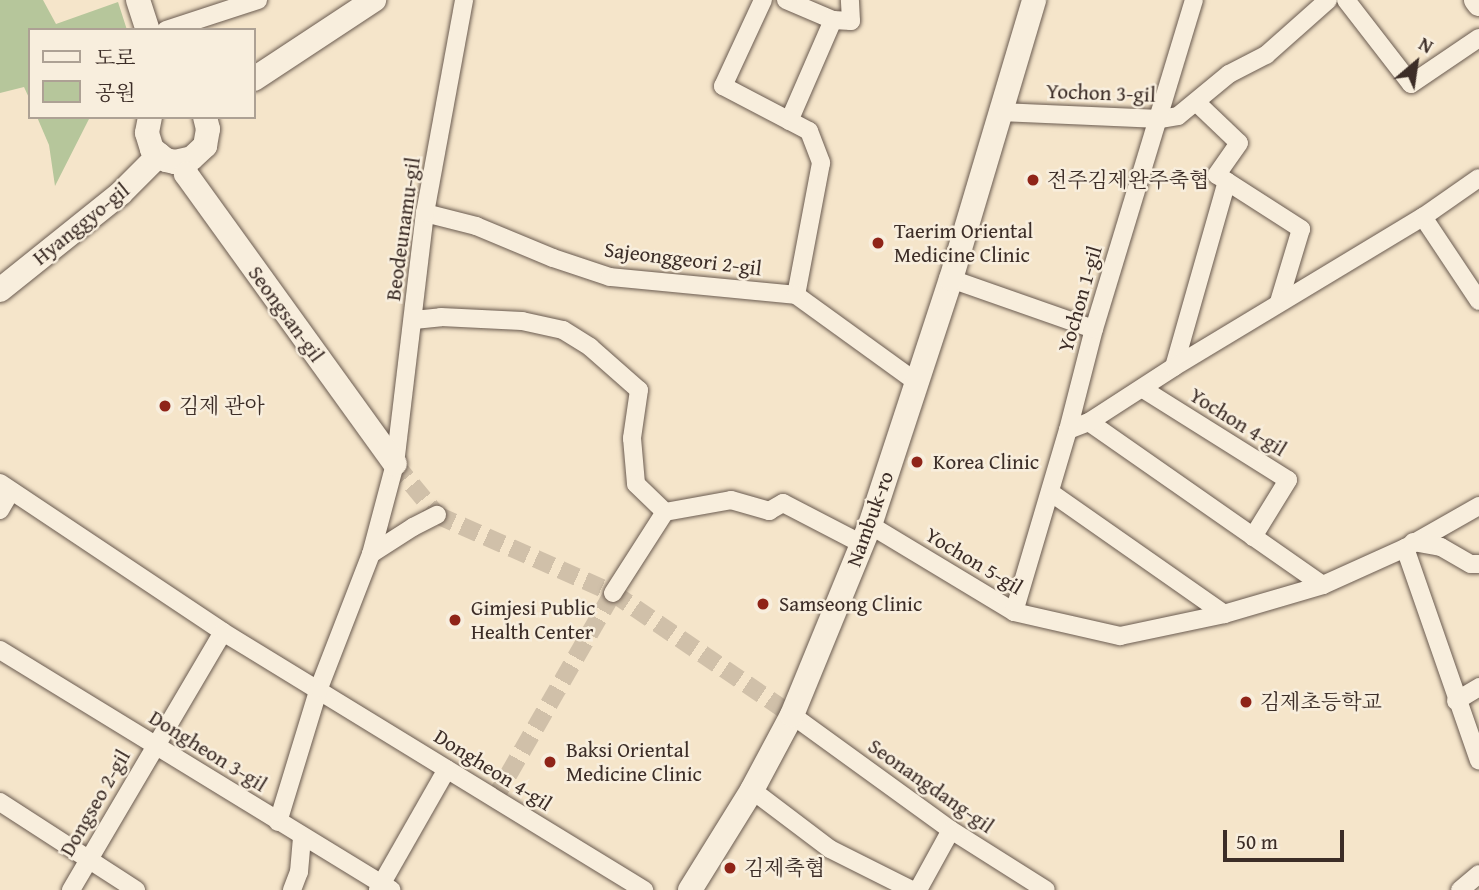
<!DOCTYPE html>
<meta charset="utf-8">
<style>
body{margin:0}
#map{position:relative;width:1479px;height:890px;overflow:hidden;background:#f5e5ca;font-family:"Gentium Book Plus","Noto Serif KR",serif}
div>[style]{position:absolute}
.green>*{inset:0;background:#b6c69b}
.street-tunnel>*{height:18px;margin-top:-9px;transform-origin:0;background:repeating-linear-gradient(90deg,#d0c0a9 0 18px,transparent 0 27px)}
.roads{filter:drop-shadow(0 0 2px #6a5b50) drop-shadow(0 0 2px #6a5b50)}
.street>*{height:18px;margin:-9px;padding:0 9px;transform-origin:9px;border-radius:9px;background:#f8eedd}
.secondary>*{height:24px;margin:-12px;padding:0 12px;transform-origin:12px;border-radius:12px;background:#f8eedd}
.dots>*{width:19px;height:19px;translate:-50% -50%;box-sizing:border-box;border:4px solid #f8eedd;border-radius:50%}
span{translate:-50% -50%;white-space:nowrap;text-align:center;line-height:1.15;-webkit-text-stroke:5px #f8eedd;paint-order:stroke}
.street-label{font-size:21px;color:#3c2d27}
.poi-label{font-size:21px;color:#3c2d27}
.left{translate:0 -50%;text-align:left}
.legend{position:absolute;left:28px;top:28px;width:228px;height:91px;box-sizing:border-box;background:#f8eedd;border:2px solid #ada194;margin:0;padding:9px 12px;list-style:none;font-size:21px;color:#3c2d27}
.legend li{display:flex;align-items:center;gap:14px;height:35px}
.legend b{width:35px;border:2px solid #ada194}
.north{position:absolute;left:1381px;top:28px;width:70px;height:70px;-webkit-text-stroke:5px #f8eedd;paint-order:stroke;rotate:29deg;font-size:19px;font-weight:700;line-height:28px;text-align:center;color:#3c2d27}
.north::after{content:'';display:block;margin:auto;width:24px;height:32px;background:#3c2d27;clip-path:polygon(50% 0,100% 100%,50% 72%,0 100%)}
.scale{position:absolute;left:1223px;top:830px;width:121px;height:32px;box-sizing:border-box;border:4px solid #3c2d27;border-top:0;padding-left:9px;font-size:21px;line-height:24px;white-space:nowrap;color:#3c2d27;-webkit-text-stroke:5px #f8eedd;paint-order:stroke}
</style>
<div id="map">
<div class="green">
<i style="clip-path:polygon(0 0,43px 0,56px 24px,118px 2px,127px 30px,30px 30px,30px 100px,24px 87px,0 93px)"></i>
<i style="clip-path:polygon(37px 117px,90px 117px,55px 186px,49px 145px)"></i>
</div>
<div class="street-tunnel">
<i style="left:395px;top:464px;width:66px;rotate:50.5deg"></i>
<i style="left:437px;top:515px;width:193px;rotate:23.9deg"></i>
<i style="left:613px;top:593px;width:217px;rotate:34.3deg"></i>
<i style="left:495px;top:798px;width:237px;rotate:-60.1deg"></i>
</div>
<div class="roads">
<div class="street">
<i style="left:763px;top:0;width:95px;rotate:114.9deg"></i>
<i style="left:723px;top:86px;width:97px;rotate:27.6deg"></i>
<i style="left:809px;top:131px;width:34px;rotate:69deg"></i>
<i style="left:821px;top:163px;width:134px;rotate:100.7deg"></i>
<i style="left:786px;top:0;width:51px;rotate:23.1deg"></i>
<i style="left:833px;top:20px;width:110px;rotate:113.5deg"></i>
<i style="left:1346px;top:0;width:106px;rotate:52.3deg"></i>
<i style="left:1411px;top:84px;width:82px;rotate:-34.1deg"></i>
<i style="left:833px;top:20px;width:18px;rotate:3deg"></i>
<i style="left:851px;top:21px;width:21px;rotate:-93deg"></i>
<i style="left:166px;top:30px;width:97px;rotate:-18.1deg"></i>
<i style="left:1196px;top:102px;width:59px;rotate:43.6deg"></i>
<i style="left:1239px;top:143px;width:39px;rotate:125deg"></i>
<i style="left:1217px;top:175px;width:100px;rotate:32.7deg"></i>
<i style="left:1301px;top:229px;width:76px;rotate:106.8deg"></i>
<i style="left:1000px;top:112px;width:160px;rotate:2.5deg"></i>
<i style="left:1160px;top:119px;width:18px;rotate:-9deg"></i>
<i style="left:1178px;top:116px;width:66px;rotate:-39.5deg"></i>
<i style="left:1229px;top:74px;width:42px;rotate:-27.2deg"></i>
<i style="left:1266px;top:55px;width:83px;rotate:-41.6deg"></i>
<i style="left:425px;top:213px;width:53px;rotate:14.3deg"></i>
<i style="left:476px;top:226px;width:83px;rotate:22.6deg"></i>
<i style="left:553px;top:258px;width:60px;rotate:18.4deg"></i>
<i style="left:610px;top:277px;width:187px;rotate:5.5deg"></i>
<i style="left:796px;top:295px;width:148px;rotate:35.9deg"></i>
<i style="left:1423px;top:217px;width:101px;rotate:56.3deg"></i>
<i style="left:951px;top:279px;width:151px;rotate:19.3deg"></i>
<i style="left:414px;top:320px;width:27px;rotate:-6deg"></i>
<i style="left:441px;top:317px;width:81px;rotate:2.8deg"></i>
<i style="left:522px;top:321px;width:42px;rotate:12.4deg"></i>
<i style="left:563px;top:330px;width:32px;rotate:32deg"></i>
<i style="left:590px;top:347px;width:65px;rotate:41.3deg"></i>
<i style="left:639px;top:390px;width:49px;rotate:98.3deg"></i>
<i style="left:632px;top:438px;width:46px;rotate:85deg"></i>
<i style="left:636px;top:484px;width:40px;rotate:44deg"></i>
<i style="left:1174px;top:367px;width:193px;rotate:-74.1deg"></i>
<i style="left:1143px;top:389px;width:171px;rotate:32.1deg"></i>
<i style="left:1288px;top:480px;width:67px;rotate:121.6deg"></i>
<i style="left:1089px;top:422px;width:285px;rotate:34.9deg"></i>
<i style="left:1068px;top:430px;width:22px;rotate:-21deg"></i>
<i style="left:1089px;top:422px;width:101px;rotate:-32.9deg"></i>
<i style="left:1174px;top:367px;width:291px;rotate:-31.1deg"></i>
<i style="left:1423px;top:217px;width:68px;rotate:-34.9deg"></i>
<i style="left:0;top:483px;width:268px;rotate:33.7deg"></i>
<i style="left:223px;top:632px;width:494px;rotate:31.5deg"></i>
<i style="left:1050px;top:492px;width:213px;rotate:35deg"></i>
<i style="left:0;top:510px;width:22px;rotate:-60deg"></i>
<i style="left:665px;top:512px;width:67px;rotate:-10.3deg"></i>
<i style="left:731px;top:500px;width:40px;rotate:16deg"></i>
<i style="left:769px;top:511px;width:16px;rotate:-30deg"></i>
<i style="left:783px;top:503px;width:89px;rotate:27.4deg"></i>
<i style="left:870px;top:525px;width:168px;rotate:31.1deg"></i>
<i style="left:1014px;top:612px;width:109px;rotate:12.8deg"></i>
<i style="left:1120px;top:636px;width:106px;rotate:-11.9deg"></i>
<i style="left:1224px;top:614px;width:103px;rotate:-16.3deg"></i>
<i style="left:1323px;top:585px;width:90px;rotate:-24.3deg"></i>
<i style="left:1405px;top:548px;width:85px;rotate:-29.6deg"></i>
<i style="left:1413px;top:542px;width:28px;rotate:10deg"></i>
<i style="left:1441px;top:547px;width:34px;rotate:30deg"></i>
<i style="left:1471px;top:564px;width:8px"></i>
<i style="left:1405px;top:548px;width:225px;rotate:70.8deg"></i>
<i style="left:371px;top:554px;width:50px;rotate:-32.7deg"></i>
<i style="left:413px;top:527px;width:27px;rotate:-27deg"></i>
<i style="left:613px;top:593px;width:96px;rotate:-57.3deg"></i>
<i style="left:1014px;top:612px;width:190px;rotate:-73.5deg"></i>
<i style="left:1068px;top:430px;width:104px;rotate:-75.6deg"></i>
<i style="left:1094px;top:329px;width:344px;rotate:-73.1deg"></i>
<i style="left:0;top:650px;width:459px;rotate:31.5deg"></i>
<i style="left:1456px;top:701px;width:27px;rotate:-31deg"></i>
<i style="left:792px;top:715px;width:196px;rotate:35.9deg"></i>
<i style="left:951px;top:830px;width:112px;rotate:32.3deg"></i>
<i style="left:752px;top:790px;width:98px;rotate:37.1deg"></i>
<i style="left:830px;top:849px;width:92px;rotate:26.6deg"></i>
<i style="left:0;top:802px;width:162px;rotate:32.9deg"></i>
<i style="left:278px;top:822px;width:140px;rotate:-73deg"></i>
<i style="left:319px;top:688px;width:144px;rotate:-68.8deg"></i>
<i style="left:371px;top:554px;width:93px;rotate:-75.1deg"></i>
<i style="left:395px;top:464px;width:253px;rotate:-83.2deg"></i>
<i style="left:425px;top:213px;width:217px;rotate:-79.6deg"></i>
<i style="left:71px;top:890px;width:299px;rotate:-59.5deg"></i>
<i style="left:292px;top:890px;width:19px;rotate:-69deg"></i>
<i style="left:299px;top:872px;width:36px;rotate:-85deg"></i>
<i style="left:378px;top:890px;width:139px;rotate:-60.3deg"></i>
<i style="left:918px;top:890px;width:68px;rotate:-61.2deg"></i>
<i style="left:1460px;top:890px;width:25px;rotate:-40deg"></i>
</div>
<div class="secondary">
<i style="left:138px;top:0;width:32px;rotate:72deg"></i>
<i style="left:1476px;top:0;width:5px;rotate:53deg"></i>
<i style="left:254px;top:79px;width:144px;rotate:-33.4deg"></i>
<i style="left:150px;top:117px;width:16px;rotate:101deg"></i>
<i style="left:147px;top:133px;width:17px;rotate:73deg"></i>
<i style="left:152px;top:149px;width:18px;rotate:38deg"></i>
<i style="left:166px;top:160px;width:9px;rotate:13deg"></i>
<i style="left:175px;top:162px;width:17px;rotate:-13deg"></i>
<i style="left:192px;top:158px;width:18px;rotate:-43deg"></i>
<i style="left:205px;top:146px;width:17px;rotate:-80deg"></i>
<i style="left:208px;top:129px;width:12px;rotate:-104deg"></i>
<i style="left:184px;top:161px;width:13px;rotate:81deg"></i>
<i style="left:186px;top:174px;width:357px;rotate:54.2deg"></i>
<i style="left:0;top:290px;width:155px;rotate:-38.7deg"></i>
<i style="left:121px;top:193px;width:54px;rotate:-45deg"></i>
<i style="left:690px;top:890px;width:118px;rotate:-58.2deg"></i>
<i style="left:752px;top:790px;width:85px;rotate:-61.9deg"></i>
<i style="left:792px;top:715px;width:205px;rotate:-67.7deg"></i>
<i style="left:870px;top:525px;width:259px;rotate:-71.8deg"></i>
<i style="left:951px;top:279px;width:291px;rotate:-73.4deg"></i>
</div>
</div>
<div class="dots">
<i style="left:1033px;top:180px;background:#8f2418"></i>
<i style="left:878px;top:243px;background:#8f2418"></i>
<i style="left:165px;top:406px;background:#8f2418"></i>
<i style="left:917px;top:462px;background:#8f2418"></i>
<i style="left:763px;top:604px;background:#8f2418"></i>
<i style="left:455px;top:620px;background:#8f2418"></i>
<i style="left:1246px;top:702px;background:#8f2418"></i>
<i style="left:550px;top:762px;background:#8f2418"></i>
<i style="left:730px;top:868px;background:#8f2418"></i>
</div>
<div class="street-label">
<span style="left:1101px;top:93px;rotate:2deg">Yochon 3-gil</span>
<span style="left:81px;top:224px;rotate:-39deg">Hyanggyo-gil</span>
<span style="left:403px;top:229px;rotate:-82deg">Beodeunamu-gil</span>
<span style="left:683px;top:259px;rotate:7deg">Sajeonggeori 2-gil</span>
<span style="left:1080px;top:299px;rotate:-74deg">Yochon 1-gil</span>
<span style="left:286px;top:314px;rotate:54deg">Seongsan-gil</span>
<span style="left:1238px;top:422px;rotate:32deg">Yochon 4-gil</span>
<span style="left:870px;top:519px;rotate:-70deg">Nambuk-ro</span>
<span style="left:974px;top:561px;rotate:31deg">Yochon 5-gil</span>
<span style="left:208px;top:751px;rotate:32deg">Dongheon 3-gil</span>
<span style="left:493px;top:770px;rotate:32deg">Dongheon 4-gil</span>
<span style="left:931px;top:786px;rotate:35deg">Seonangdang-gil</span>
<span style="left:95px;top:803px;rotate:-60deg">Dongseo 2-gil</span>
</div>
<div class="poi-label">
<span class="left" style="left:1047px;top:180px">전주김제완주축협</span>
<span class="left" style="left:894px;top:243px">Taerim Oriental<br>Medicine Clinic</span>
<span class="left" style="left:179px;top:406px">김제 관아</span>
<span class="left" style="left:933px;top:462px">Korea Clinic</span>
<span class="left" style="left:779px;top:604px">Samseong Clinic</span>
<span class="left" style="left:471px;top:620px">Gimjesi Public<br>Health Center</span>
<span class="left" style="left:1260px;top:702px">김제초등학교</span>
<span class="left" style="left:566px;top:762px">Baksi Oriental<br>Medicine Clinic</span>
<span class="left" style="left:744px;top:868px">김제축협</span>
</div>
<ul class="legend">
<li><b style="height:9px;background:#f8eedd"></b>도로</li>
<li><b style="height:19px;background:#b6c69b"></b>공원</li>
</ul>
<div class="north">N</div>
<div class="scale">50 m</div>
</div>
